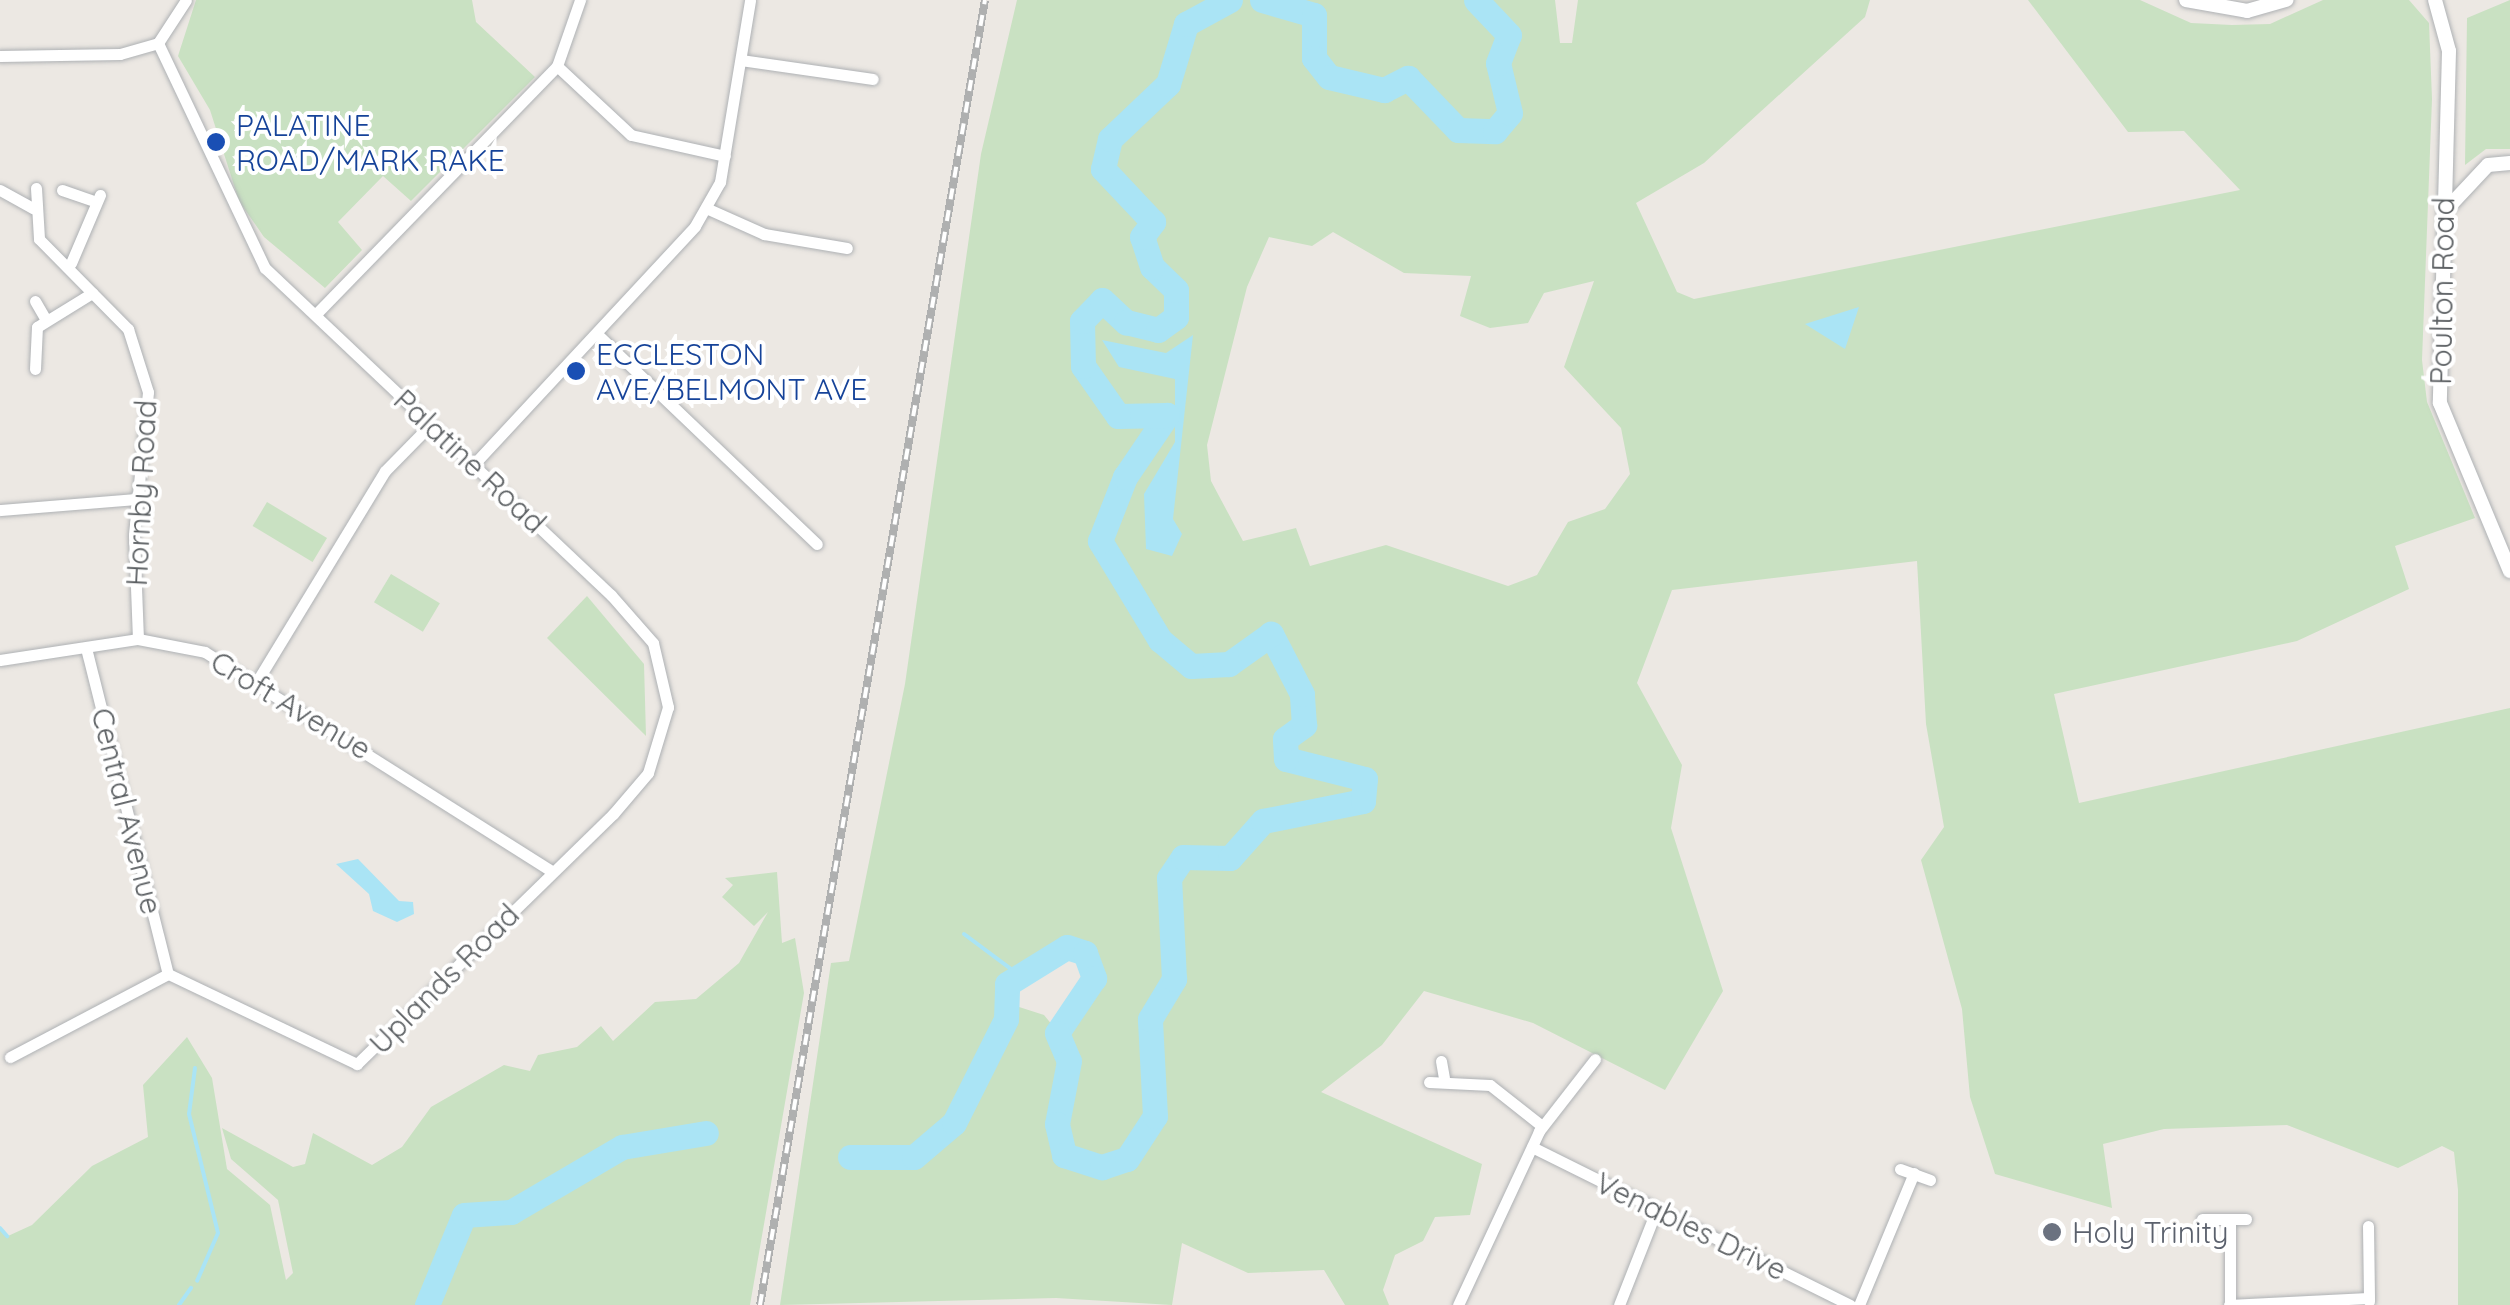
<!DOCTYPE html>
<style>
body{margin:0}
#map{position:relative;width:2510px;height:1305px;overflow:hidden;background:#ece8e3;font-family:Quicksand,sans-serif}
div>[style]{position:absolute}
.green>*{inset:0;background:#c9e1c2;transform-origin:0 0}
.water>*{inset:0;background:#aae4f5}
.stream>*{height:4px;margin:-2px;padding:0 2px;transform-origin:2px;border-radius:2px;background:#aae4f5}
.river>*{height:25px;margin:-12.5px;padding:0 12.5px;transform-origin:12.5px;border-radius:12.5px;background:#aae4f5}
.roads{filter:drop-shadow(0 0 2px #aeb1b4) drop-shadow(0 0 2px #aeb1b4)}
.minor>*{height:11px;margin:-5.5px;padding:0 5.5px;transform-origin:5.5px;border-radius:5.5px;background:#fff}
.tertiary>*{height:14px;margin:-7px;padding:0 7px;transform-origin:7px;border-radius:7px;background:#fff}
.rail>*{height:8px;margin-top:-4px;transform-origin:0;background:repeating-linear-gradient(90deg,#fff 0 11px,#afb0b0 0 22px);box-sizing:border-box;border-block:2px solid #afb0b0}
.dots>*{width:28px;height:28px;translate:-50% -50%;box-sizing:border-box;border:5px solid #fff;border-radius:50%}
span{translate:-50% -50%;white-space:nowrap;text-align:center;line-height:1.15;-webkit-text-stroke:8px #fff;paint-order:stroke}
.transit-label{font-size:30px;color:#164399}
.left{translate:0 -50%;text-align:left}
.street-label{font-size:30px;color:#5b5f62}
.worship-label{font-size:30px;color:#5b616d}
</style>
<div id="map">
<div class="green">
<i style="clip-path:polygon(196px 0,472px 0,476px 22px,535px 77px,411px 201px,383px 176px,338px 222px,362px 250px,325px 288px,264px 237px,239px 201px,210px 110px,178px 56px)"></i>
<i style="clip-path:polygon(evenodd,1017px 0,1555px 0,1560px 43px,1572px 43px,1578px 0,1870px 0,1865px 17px,1704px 163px,1636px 203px,1677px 292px,1694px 299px,2240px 190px,2184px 131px,2128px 132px,2028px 0,2140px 0,2191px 23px,2232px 25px,2270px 24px,2323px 0,2409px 0,2429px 23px,2432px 99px,2422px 360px,2427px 402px,2475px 518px,2395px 546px,2409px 589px,2297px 641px,2054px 694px,2079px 803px,2510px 708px,2510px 1305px,2458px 1305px,2458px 1190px,2454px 1152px,2442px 1146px,2398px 1168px,2287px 1125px,2164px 1129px,2103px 1144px,2112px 1208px,1995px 1174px,1970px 1097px,1962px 1009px,1921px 860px,1944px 827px,1926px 724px,1917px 561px,1672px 590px,1637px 683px,1682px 765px,1671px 828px,1723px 991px,1665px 1090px,1533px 1023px,1424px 991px,1382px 1045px,1321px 1092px,1482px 1164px,1470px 1215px,1435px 1217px,1423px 1241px,1395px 1255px,1383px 1290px,1389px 1305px,1345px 1305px,1324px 1270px,1248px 1273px,1182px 1243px,1172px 1305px,1056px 1298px,780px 1305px,831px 963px,849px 961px,905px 684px,981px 154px,1017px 0,1333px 232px,1404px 273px,1471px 276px,1460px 316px,1490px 328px,1528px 323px,1544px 293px,1594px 281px,1564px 367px,1621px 428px,1630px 474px,1605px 509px,1568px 522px,1537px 575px,1508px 586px,1386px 545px,1310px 566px,1296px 528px,1243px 541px,1211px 481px,1207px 445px,1247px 287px,1269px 237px,1312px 246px,1333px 232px,1017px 0,1066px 947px,1085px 953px,1094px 978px,1058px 1032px,1044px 1015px,1007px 1003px,1007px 984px,1066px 947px)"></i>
<i style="clip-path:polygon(2510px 0,2510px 149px,2486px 149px,2465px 165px,2467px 18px)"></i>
<i style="left:267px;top:502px;width:70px;height:28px;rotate:31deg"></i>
<i style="left:391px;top:574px;width:57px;height:33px;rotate:31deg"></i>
<i style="clip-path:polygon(587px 596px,644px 664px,646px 736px,547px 638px)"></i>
<i style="clip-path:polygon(777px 872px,782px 943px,795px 938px,804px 993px,750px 1305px,0 1305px,0 1228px,8px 1236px,32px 1225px,92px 1166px,148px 1137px,143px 1085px,187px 1037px,212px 1078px,227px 1169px,270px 1205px,286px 1280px,293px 1273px,278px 1200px,231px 1159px,222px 1128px,293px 1167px,305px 1164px,313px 1133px,372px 1165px,402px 1147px,431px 1107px,504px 1065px,530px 1071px,538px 1055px,577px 1047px,601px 1026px,613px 1041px,655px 1002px,696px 999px,739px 963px,768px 912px,754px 926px,722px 897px,733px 885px,725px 878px)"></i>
</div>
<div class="water">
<i style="clip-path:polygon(1859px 307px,1845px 349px,1805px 324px)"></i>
<i style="clip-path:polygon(1193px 335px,1173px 519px,1182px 534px,1172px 556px,1146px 549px,1144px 494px,1175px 442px,1175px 379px,1119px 367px,1102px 340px,1166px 353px)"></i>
<i style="clip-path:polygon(358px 859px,399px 901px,413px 902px,414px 914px,397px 922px,373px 911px,369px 894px,336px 864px)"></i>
</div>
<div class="stream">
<i style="left:964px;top:934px;width:69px;rotate:36.7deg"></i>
<i style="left:195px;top:1068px;width:46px;rotate:97.4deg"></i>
<i style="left:189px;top:1114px;width:122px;rotate:76.3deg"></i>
<i style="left:218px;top:1233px;width:52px;rotate:113.6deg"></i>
<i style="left:0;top:1228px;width:11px;rotate:49deg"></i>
<i style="left:179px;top:1305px;width:21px;rotate:-55deg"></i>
</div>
<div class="river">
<i style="left:1262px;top:0;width:54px;rotate:16.1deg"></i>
<i style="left:1314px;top:15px;width:43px;rotate:90deg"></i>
<i style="left:1314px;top:58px;width:24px;rotate:52deg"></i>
<i style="left:1329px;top:77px;width:57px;rotate:13.3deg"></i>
<i style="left:1384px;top:90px;width:27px;rotate:-27deg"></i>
<i style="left:1408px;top:78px;width:72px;rotate:46.1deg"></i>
<i style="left:1458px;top:130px;width:37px;rotate:2deg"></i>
<i style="left:1495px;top:131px;width:23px;rotate:-50deg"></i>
<i style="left:1510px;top:113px;width:51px;rotate:-103.5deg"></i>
<i style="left:1498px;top:63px;width:30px;rotate:-69deg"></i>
<i style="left:1509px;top:35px;width:48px;rotate:-133.3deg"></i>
<i style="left:850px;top:1157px;width:64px"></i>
<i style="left:914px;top:1157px;width:52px;rotate:-40.4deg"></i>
<i style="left:954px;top:1123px;width:116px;rotate:-63.4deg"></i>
<i style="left:1006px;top:1019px;width:35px;rotate:-88deg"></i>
<i style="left:1007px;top:984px;width:70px;rotate:-31.7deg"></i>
<i style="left:1067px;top:947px;width:19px;rotate:18deg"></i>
<i style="left:1085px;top:953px;width:27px;rotate:70deg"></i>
<i style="left:1094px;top:978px;width:66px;rotate:123.9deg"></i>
<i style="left:1057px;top:1033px;width:30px;rotate:67deg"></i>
<i style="left:1069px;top:1061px;width:64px;rotate:100.8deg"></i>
<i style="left:1057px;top:1124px;width:32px;rotate:77deg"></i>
<i style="left:1064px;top:1155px;width:40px;rotate:18deg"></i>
<i style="left:1102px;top:1167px;width:26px;rotate:-18deg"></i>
<i style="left:1127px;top:1159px;width:51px;rotate:-56.9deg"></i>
<i style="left:1155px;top:1116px;width:97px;rotate:-93deg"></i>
<i style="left:1150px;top:1019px;width:47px;rotate:-59deg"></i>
<i style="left:1174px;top:979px;width:101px;rotate:-92.8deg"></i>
<i style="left:1169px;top:878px;width:25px;rotate:-56deg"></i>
<i style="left:1183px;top:857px;width:47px;rotate:1.2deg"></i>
<i style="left:1230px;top:858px;width:50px;rotate:-48.3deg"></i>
<i style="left:1263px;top:821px;width:102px;rotate:-11.3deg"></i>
<i style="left:1363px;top:801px;width:22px;rotate:-85deg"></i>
<i style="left:1365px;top:779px;width:81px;rotate:-165.8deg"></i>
<i style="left:1286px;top:759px;width:20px;rotate:-93deg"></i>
<i style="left:1285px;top:739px;width:24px;rotate:-36deg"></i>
<i style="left:1304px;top:725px;width:31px;rotate:-94deg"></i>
<i style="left:1302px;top:694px;width:68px;rotate:-117.3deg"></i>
<i style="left:1271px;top:634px;width:52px;rotate:144.5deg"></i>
<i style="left:1229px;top:664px;width:38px;rotate:177deg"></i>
<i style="left:1191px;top:666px;width:40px;rotate:-140deg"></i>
<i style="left:1160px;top:640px;width:116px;rotate:-121.2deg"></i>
<i style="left:1100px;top:541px;width:69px;rotate:-68.7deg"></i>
<i style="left:1125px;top:477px;width:75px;rotate:-55.9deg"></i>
<i style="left:1167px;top:415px;width:49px;rotate:178.8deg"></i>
<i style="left:1118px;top:416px;width:61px;rotate:-125deg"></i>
<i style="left:1083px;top:366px;width:45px;rotate:-91.3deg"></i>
<i style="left:1082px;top:321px;width:29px;rotate:-46deg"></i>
<i style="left:1102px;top:300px;width:33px;rotate:43deg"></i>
<i style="left:1126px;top:322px;width:33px;rotate:14deg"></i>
<i style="left:1158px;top:330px;width:22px;rotate:-36deg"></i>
<i style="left:1176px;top:317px;width:27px;rotate:-90deg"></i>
<i style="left:1176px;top:290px;width:33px;rotate:-136deg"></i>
<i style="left:1152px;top:267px;width:32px;rotate:-108deg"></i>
<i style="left:1142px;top:237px;width:19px;rotate:-54deg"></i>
<i style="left:1153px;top:222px;width:73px;rotate:-133.3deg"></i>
<i style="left:1103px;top:169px;width:31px;rotate:-77deg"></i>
<i style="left:1110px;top:139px;width:80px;rotate:-43.5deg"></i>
<i style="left:1168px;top:84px;width:63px;rotate:-73.3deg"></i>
<i style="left:1186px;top:24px;width:50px;rotate:-28.6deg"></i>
<i style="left:427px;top:1305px;width:97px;rotate:-67.7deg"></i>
<i style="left:464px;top:1215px;width:47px;rotate:-3.7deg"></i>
<i style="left:511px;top:1212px;width:129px;rotate:-30.4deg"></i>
<i style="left:622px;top:1147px;width:85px;rotate:-9.5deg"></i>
</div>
<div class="roads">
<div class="minor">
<i style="left:158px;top:43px;width:249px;rotate:64.6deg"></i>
<i style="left:265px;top:268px;width:476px;rotate:43.4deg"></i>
<i style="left:611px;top:595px;width:64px;rotate:48.8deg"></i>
<i style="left:653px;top:643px;width:66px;rotate:76.8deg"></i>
<i style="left:668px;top:707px;width:69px;rotate:106.9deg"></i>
<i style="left:648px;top:773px;width:54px;rotate:130.5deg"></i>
<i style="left:613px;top:814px;width:358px;rotate:135.7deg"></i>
<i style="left:357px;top:1064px;width:209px;rotate:-154.5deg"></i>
<i style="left:0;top:56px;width:120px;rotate:-1deg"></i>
<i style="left:120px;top:54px;width:40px;rotate:-16deg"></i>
<i style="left:158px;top:43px;width:51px;rotate:-56.9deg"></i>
<i style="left:741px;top:60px;width:133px;rotate:8.2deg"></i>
<i style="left:557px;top:66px;width:101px;rotate:43deg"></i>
<i style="left:631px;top:135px;width:96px;rotate:12.6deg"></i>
<i style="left:36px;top:188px;width:51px;rotate:86.6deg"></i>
<i style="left:39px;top:239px;width:127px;rotate:45.3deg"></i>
<i style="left:128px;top:329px;width:66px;rotate:72.4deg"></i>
<i style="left:148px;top:392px;width:144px;rotate:95.6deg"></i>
<i style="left:134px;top:535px;width:104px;rotate:87.8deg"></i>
<i style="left:0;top:190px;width:38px;rotate:29deg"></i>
<i style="left:62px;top:190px;width:31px;rotate:19deg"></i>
<i style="left:706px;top:208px;width:64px;rotate:24.1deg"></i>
<i style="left:764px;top:234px;width:84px;rotate:9.6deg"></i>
<i style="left:71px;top:263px;width:74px;rotate:-66.9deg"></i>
<i style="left:35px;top:301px;width:22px;rotate:60deg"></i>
<i style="left:317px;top:313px;width:344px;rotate:-45.8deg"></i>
<i style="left:557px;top:66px;width:70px;rotate:-70.8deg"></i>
<i style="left:597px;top:334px;width:304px;rotate:43.7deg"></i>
<i style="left:35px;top:369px;width:42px;rotate:-87.3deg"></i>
<i style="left:37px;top:327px;width:65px;rotate:-31.7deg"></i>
<i style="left:475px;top:463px;width:323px;rotate:-47.1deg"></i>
<i style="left:695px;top:226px;width:51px;rotate:-60.4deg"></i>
<i style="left:720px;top:182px;width:184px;rotate:-80.6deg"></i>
<i style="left:0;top:510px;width:137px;rotate:-4.6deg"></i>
<i style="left:86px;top:648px;width:336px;rotate:75.9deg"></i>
<i style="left:0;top:660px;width:140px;rotate:-8.7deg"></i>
<i style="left:138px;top:639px;width:68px;rotate:11deg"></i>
<i style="left:205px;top:652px;width:409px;rotate:32.3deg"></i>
<i style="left:259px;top:678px;width:242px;rotate:-58.7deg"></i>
<i style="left:385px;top:471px;width:64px;rotate:-45.6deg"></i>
<i style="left:10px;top:1057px;width:178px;rotate:-27.7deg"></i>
<i style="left:1441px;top:1061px;width:17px;rotate:80deg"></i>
<i style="left:1429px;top:1082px;width:61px;rotate:2.8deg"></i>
<i style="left:1490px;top:1085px;width:66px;rotate:38.3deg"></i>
<i style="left:1532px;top:1147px;width:355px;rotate:26.4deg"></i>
<i style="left:1900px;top:1169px;width:32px;rotate:20deg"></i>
<i style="left:2202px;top:1219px;width:44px"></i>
<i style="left:2368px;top:1226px;width:75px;rotate:89.2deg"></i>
<i style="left:1458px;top:1305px;width:192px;rotate:-65deg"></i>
<i style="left:1539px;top:1131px;width:91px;rotate:-52.1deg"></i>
<i style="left:1619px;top:1305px;width:101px;rotate:-68.5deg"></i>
<i style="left:1859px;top:1305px;width:143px;rotate:-67.4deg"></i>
<i style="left:2229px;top:1305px;width:139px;rotate:-2.9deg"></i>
<i style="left:2230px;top:1305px;width:85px;rotate:-90deg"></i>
</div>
<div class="tertiary">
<i style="left:2186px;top:0;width:62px;rotate:10.2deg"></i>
<i style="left:2247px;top:11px;width:41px;rotate:-15.8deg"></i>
<i style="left:2435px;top:0;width:53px;rotate:74.6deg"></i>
<i style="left:2449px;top:51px;width:352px;rotate:91.5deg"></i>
<i style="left:2440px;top:403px;width:182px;rotate:67.4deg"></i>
<i style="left:2444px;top:212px;width:64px;rotate:-46.9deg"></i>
<i style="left:2488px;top:165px;width:22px;rotate:-5deg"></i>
</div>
</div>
<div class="rail">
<i style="left:760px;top:1305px;width:1324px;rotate:-80.22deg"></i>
</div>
<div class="dots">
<i style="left:216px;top:142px;background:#1a4fb4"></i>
<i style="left:576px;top:371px;background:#1a4fb4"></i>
<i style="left:2052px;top:1232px;background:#6b7280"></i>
</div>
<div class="transit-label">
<span class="left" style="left:236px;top:142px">PALATINE<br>ROAD/MARK RAKE</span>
<span class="left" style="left:596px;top:371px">ECCLESTON<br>AVE/BELMONT AVE</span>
</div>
<div class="street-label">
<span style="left:2442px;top:291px;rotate:-89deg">Poulton Road</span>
<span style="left:470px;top:461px;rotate:43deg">Palatine Road</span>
<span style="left:141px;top:493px;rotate:-87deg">Hornby Road</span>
<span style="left:291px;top:705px;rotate:31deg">Croft Avenue</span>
<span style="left:127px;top:811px;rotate:76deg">Central Avenue</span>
<span style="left:444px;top:979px;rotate:-45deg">Uplands Road</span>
<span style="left:1691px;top:1226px;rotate:26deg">Venables Drive</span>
</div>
<div class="worship-label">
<span class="left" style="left:2072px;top:1232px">Holy Trinity</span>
</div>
</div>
